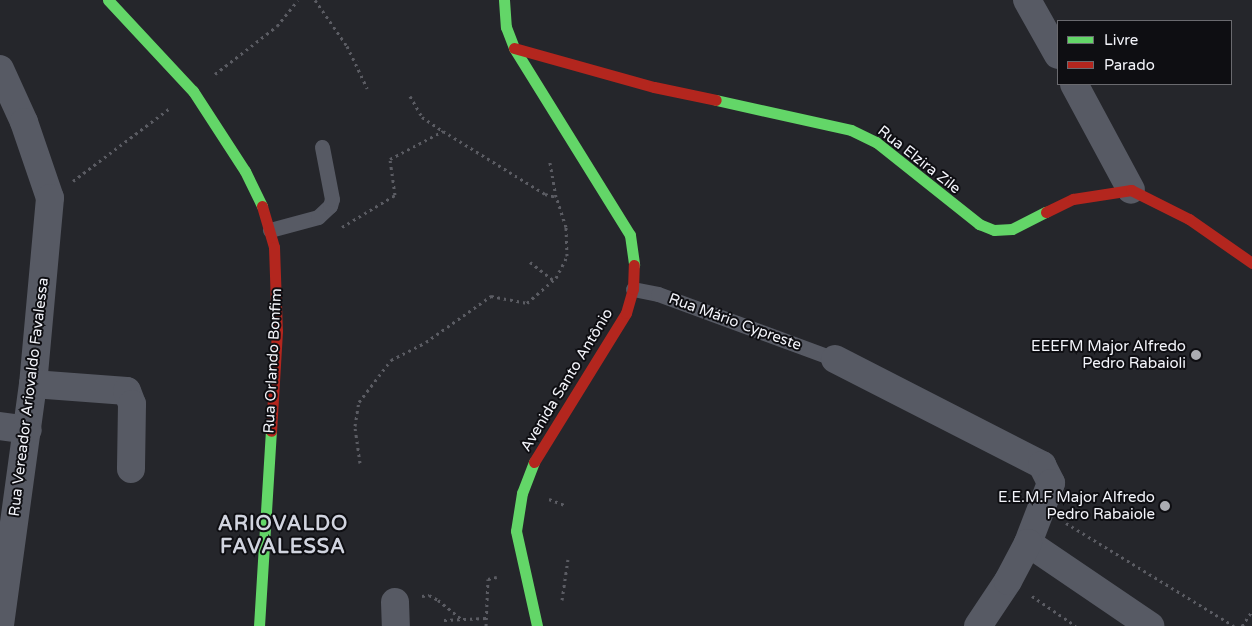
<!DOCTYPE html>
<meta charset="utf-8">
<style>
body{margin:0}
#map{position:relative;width:1252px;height:626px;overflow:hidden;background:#25262b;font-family:"Varela Round",sans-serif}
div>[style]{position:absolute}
.path>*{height:3px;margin-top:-1.5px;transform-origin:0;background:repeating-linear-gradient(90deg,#5b5c63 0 2.5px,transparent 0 6.5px)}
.lane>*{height:15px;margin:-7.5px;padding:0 7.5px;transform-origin:7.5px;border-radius:7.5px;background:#575a64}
.street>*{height:28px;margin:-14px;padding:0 14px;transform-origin:14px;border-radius:14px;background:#575a64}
.fast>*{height:11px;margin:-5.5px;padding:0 5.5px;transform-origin:5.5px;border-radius:5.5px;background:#63d668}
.jam>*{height:11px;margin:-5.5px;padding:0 5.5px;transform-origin:5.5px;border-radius:5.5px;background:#b3261e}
.dots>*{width:14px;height:14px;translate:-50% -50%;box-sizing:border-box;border:2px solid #0e0e12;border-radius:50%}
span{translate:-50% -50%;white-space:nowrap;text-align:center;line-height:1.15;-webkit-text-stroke:4px #0e0e12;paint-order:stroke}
.street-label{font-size:15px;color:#f3f4fa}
.poi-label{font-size:15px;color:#f3f4fa}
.right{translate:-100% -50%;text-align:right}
.district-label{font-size:20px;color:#d1d4df;font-weight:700;letter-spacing:1px}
.legend{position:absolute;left:1057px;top:20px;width:175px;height:65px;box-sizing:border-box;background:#0e0e12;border:1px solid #6a6a6f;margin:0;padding:6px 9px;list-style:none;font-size:15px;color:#f3f4fa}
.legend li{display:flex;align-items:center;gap:10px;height:25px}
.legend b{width:25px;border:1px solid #6a6a6f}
</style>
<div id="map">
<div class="path">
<i style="left:315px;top:0;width:56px;rotate:55.2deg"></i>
<i style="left:347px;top:46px;width:47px;rotate:64.5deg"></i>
<i style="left:215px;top:74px;width:78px;rotate:-37.7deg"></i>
<i style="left:277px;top:26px;width:33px;rotate:-51deg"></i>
<i style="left:410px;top:96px;width:24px;rotate:60deg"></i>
<i style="left:422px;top:117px;width:25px;rotate:34deg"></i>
<i style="left:73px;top:181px;width:121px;rotate:-37deg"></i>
<i style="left:342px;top:227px;width:62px;rotate:-31.1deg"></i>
<i style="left:395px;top:195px;width:36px;rotate:-98deg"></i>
<i style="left:390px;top:159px;width:60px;rotate:-27.8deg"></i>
<i style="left:443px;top:131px;width:120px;rotate:31.7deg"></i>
<i style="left:545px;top:194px;width:11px;rotate:15deg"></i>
<i style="left:530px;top:262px;width:29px;rotate:38deg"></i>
<i style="left:360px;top:463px;width:37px;rotate:-98deg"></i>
<i style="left:355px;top:426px;width:24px;rotate:-81deg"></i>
<i style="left:359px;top:402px;width:53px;rotate:-52.7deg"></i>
<i style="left:391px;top:360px;width:39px;rotate:-27deg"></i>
<i style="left:426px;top:342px;width:80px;rotate:-35.3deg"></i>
<i style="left:491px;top:296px;width:37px;rotate:11deg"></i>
<i style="left:527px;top:303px;width:38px;rotate:-41deg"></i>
<i style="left:556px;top:278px;width:25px;rotate:-63deg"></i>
<i style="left:567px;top:256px;width:29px;rotate:-92deg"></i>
<i style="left:566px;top:227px;width:32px;rotate:-108deg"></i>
<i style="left:556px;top:197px;width:36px;rotate:-100deg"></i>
<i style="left:549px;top:499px;width:17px;rotate:21deg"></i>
<i style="left:1066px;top:523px;width:197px;rotate:31.5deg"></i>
<i style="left:422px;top:596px;width:7px;rotate:-8deg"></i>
<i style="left:429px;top:595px;width:10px;rotate:29deg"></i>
<i style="left:438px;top:600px;width:32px;rotate:39deg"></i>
<i style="left:1032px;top:596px;width:53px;rotate:34.3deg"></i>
<i style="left:562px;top:600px;width:41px;rotate:-81.7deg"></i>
<i style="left:444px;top:620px;width:42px;rotate:-2.7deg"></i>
<i style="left:486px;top:626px;width:47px;rotate:-87.6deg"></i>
<i style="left:488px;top:579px;width:9px;rotate:-13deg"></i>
<i style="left:1242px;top:626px;width:18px;rotate:-56deg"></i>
</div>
<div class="lane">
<i style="left:270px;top:230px;width:50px;rotate:-15.2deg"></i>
<i style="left:318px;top:217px;width:16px;rotate:-43deg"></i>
<i style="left:330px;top:206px;width:7px;rotate:-74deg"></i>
<i style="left:332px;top:199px;width:53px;rotate:-100.9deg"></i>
<i style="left:633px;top:289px;width:25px;rotate:11deg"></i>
<i style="left:658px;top:294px;width:189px;rotate:20.2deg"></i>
</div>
<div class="street">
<i style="left:1027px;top:0;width:63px;rotate:60.6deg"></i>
<i style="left:0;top:69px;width:58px;rotate:65.6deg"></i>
<i style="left:24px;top:122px;width:80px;rotate:71.1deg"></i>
<i style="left:50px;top:198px;width:187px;rotate:95.2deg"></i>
<i style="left:33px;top:384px;width:244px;rotate:97.8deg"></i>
<i style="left:1074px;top:84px;width:120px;rotate:61.7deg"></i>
<i style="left:835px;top:359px;width:233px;rotate:27.1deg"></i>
<i style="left:1042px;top:465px;width:20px;rotate:63deg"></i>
<i style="left:1051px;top:483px;width:64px;rotate:111deg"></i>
<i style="left:1028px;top:543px;width:148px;rotate:34.2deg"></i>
<i style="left:33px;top:384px;width:94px;rotate:4.3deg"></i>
<i style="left:127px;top:391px;width:14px;rotate:69deg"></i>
<i style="left:132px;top:404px;width:65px;rotate:90.9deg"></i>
<i style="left:0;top:426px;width:28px;rotate:8deg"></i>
<i style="left:395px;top:602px;width:24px;rotate:88deg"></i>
<i style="left:978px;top:626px;width:54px;rotate:-56.3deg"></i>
<i style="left:1008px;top:581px;width:43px;rotate:-62.2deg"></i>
</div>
<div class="fast">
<i style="left:108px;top:0;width:125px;rotate:47deg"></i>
<i style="left:193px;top:91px;width:95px;rotate:57deg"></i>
<i style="left:245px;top:171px;width:39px;rotate:64deg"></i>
<i style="left:504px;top:0;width:27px;rotate:86deg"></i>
<i style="left:506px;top:27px;width:22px;rotate:69deg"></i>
<i style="left:514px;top:48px;width:220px;rotate:58.2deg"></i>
<i style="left:630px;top:235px;width:30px;rotate:82deg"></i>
<i style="left:716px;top:100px;width:138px;rotate:12.5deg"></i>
<i style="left:851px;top:130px;width:28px;rotate:26deg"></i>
<i style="left:876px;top:142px;width:132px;rotate:38.5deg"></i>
<i style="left:979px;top:224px;width:16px;rotate:22deg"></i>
<i style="left:994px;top:230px;width:18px;rotate:-3deg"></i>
<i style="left:1012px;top:229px;width:38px;rotate:-27deg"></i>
<i style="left:534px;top:462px;width:33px;rotate:111deg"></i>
<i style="left:522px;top:493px;width:38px;rotate:99deg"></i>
<i style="left:516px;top:531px;width:97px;rotate:77.5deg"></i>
<i style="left:259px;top:626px;width:195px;rotate:-86.5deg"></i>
</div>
<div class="jam">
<i style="left:514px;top:48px;width:145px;rotate:15.6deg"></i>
<i style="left:654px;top:87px;width:63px;rotate:11.8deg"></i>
<i style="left:262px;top:206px;width:43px;rotate:73.7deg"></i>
<i style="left:274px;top:247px;width:84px;rotate:88deg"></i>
<i style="left:277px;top:331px;width:100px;rotate:93.4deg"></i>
<i style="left:1046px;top:212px;width:30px;rotate:-26deg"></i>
<i style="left:1073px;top:199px;width:59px;rotate:-8.8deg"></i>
<i style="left:1131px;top:190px;width:65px;rotate:26.6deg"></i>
<i style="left:1189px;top:219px;width:77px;rotate:34.9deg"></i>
<i style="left:534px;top:462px;width:175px;rotate:-58.3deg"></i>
<i style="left:626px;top:313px;width:25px;rotate:-74deg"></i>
<i style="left:633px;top:289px;width:24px;rotate:-88deg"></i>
</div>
<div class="dots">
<i style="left:1196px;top:355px;background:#abacb2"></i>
<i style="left:1165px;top:506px;background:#abacb2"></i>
</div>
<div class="street-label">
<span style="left:919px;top:160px;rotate:38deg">Rua Elzira Zile</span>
<span style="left:735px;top:322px;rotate:20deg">Rua Mário Cypreste</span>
<span style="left:273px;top:361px;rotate:-87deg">Rua Orlando Bonfim</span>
<span style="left:567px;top:380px;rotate:-59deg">Avenida Santo Antônio</span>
<span style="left:29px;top:397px;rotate:-83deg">Rua Vereador Ariovaldo Favalessa</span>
</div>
<div class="poi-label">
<span class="right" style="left:1186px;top:355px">EEEFM Major Alfredo<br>Pedro Rabaioli</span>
<span class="right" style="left:1155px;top:506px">E.E.M.F Major Alfredo<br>Pedro Rabaiole</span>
</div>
<div class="district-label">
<span style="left:283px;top:536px">ARIOVALDO<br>FAVALESSA</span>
</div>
<ul class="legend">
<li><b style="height:6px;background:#63d668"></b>Livre</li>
<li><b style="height:6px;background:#b3261e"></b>Parado</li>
</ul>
</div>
